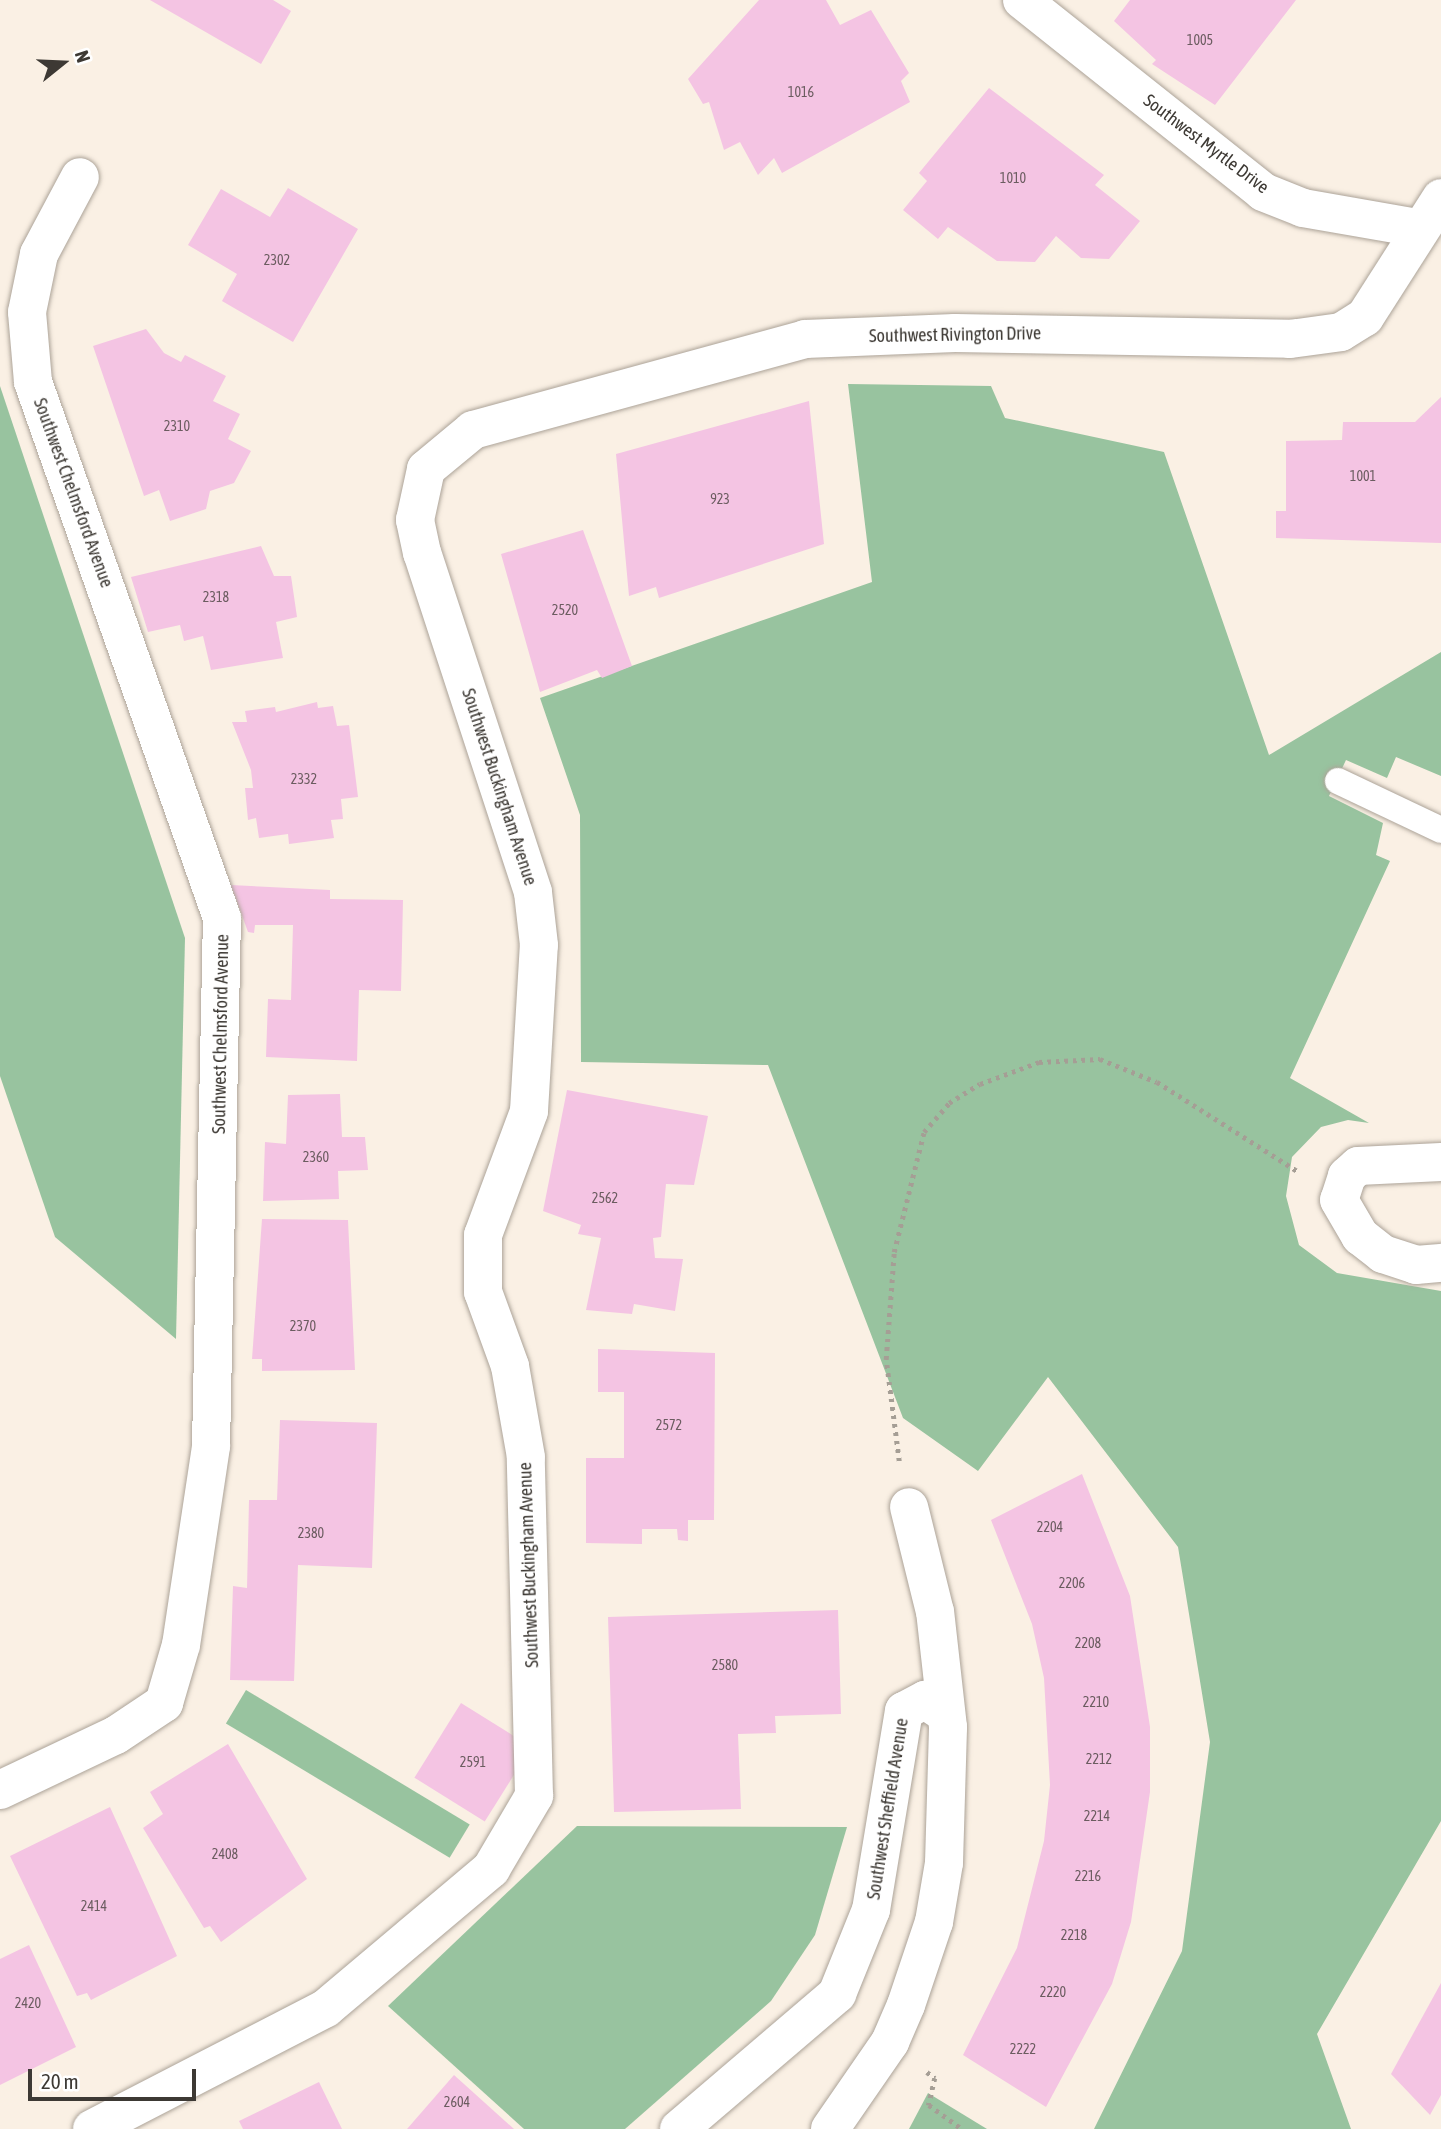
<!DOCTYPE html>
<style>
body{margin:0}
#map{position:relative;width:1441px;height:2129px;overflow:hidden;background:#faf0e4;font-family:"Asap Condensed",sans-serif}
div>[style]{position:absolute}
.forest>*{inset:0;background:#98c39f;transform-origin:0 0}
.building>*{inset:0;background:#f4c4e3;transform-origin:0 0}
.path>*{height:4.5px;margin-top:-2.25px;transform-origin:0;background:repeating-linear-gradient(90deg,#a59e95 0 3.5px,transparent 0 8.5px)}
.roads{filter:drop-shadow(0 0 2px #aca398) drop-shadow(0 0 2px #aca398)}
.service>*{height:26px;margin:-13px;padding:0 13px;transform-origin:13px;border-radius:13px;background:#fff}
.minor>*{height:38px;margin:-19px;padding:0 19px;transform-origin:19px;border-radius:19px;background:#fff}
span{translate:-50% -50%;white-space:nowrap;text-align:center;line-height:1.15;-webkit-text-stroke:5px #fff;paint-order:stroke}
.number-label{font-size:14px;color:#6b5c60}
.number-label span{-webkit-text-stroke-width:0}
.street-label{font-size:18px;color:#3d3934}
.north{position:absolute;left:28px;top:28px;width:70px;height:70px;-webkit-text-stroke:5px #fff;paint-order:stroke;rotate:72deg;font-size:19px;font-weight:700;line-height:28px;text-align:center;color:#3d3934}
.north::after{content:'';display:block;margin:auto;width:24px;height:32px;background:#3d3934;clip-path:polygon(50% 0,100% 100%,50% 72%,0 100%)}
.scale{position:absolute;left:28px;top:2069px;width:168px;height:32px;box-sizing:border-box;border:4px solid #3d3934;border-top:0;padding-left:9px;font-size:21px;line-height:24px;white-space:nowrap;color:#3d3934;-webkit-text-stroke:5px #fff;paint-order:stroke}
</style>
<div id="map">
<div class="forest">
<i style="clip-path:polygon(848px 384px,991px 386px,1005px 418px,1164px 452px,1269px 755px,1441px 652px,1441px 776px,1396px 757px,1387px 778px,1346px 760px,1329px 796px,1383px 823px,1376px 855px,1390px 861px,1290px 1078px,1369px 1123px,1348px 1120px,1321px 1127px,1292px 1157px,1286px 1196px,1299px 1245px,1337px 1273px,1441px 1291px,1441px 1821px,1317px 2034px,1351px 2129px,1094px 2129px,1182px 1951px,1210px 1742px,1178px 1547px,1048px 1377px,978px 1471px,903px 1418px,768px 1065px,581px 1062px,580px 815px,540px 698px,872px 582px)"></i>
<i style="clip-path:polygon(0 386px,185px 938px,176px 1339px,55px 1237px,0 1076px)"></i>
<i style="left:246px;top:1690px;width:261px;height:39px;rotate:31deg"></i>
<i style="clip-path:polygon(577px 1826px,847px 1827px,815px 1935px,771px 2001px,625px 2129px,524px 2129px,388px 2006px)"></i>
<i style="clip-path:polygon(928px 2093px,987px 2129px,909px 2129px)"></i>
</div>
<div class="building">
<i style="clip-path:polygon(150px 0,273px 0,291px 11px,261px 64px)"></i>
<i style="clip-path:polygon(759px 0,826px 0,840px 25px,871px 10px,909px 73px,901px 81px,910px 102px,782px 173px,774px 158px,758px 175px,740px 142px,724px 150px,709px 102px,703px 104px,688px 79px)"></i>
<i style="clip-path:polygon(1130px 0,1296px 0,1215px 105px,1152px 64px,1156px 60px,1114px 21px)"></i>
<i style="clip-path:polygon(989px 88px,1104px 175px,1095px 185px,1140px 221px,1109px 259px,1081px 258px,1056px 236px,1035px 262px,997px 261px,948px 227px,938px 239px,903px 210px,927px 181px,919px 173px)"></i>
<i style="clip-path:polygon(288px 188px,358px 229px,293px 342px,222px 301px,237px 274px,188px 245px,221px 189px,270px 217px)"></i>
<i style="clip-path:polygon(146px 329px,164px 353px,181px 362px,185px 355px,226px 376px,213px 401px,240px 414px,228px 439px,251px 451px,234px 483px,210px 491px,206px 509px,170px 521px,159px 490px,144px 496px,93px 346px)"></i>
<i style="clip-path:polygon(1441px 397px,1441px 543px,1276px 538px,1276px 511px,1286px 511px,1286px 441px,1342px 440px,1343px 422px,1415px 422px)"></i>
<i style="clip-path:polygon(809px 401px,824px 544px,659px 598px,656px 587px,629px 596px,616px 454px)"></i>
<i style="clip-path:polygon(583px 530px,632px 666px,602px 678px,597px 670px,540px 692px,501px 554px)"></i>
<i style="clip-path:polygon(261px 546px,274px 576px,291px 576px,297px 617px,276px 622px,283px 658px,211px 670px,203px 636px,184px 641px,180px 625px,148px 632px,131px 577px)"></i>
<i style="clip-path:polygon(317px 702px,318px 708px,333px 706px,337px 726px,349px 725px,358px 797px,341px 799px,343px 819px,331px 820px,334px 838px,289px 844px,288px 834px,259px 838px,256px 818px,248px 820px,245px 788px,253px 788px,251px 770px,232px 722px,247px 722px,245px 711px,275px 707px,276px 712px)"></i>
<i style="clip-path:polygon(231px 885px,330px 890px,330px 899px,403px 900px,401px 991px,359px 990px,357px 1061px,266px 1057px,268px 999px,291px 1000px,293px 925px,255px 925px,254px 933px,248px 932px)"></i>
<i style="clip-path:polygon(567px 1090px,708px 1116px,694px 1185px,666px 1184px,661px 1237px,653px 1238px,655px 1258px,683px 1259px,675px 1311px,634px 1304px,632px 1314px,586px 1310px,601px 1238px,578px 1234px,581px 1225px,543px 1211px)"></i>
<i style="clip-path:polygon(340px 1094px,342px 1137px,365px 1137px,368px 1170px,338px 1171px,339px 1199px,263px 1201px,265px 1142px,286px 1144px,288px 1095px)"></i>
<i style="clip-path:polygon(262px 1219px,348px 1220px,355px 1370px,262px 1371px,262px 1359px,252px 1359px)"></i>
<i style="clip-path:polygon(598px 1349px,715px 1353px,714px 1520px,688px 1520px,688px 1541px,678px 1540px,677px 1529px,642px 1529px,642px 1544px,586px 1543px,586px 1458px,624px 1458px,624px 1392px,598px 1392px)"></i>
<i style="clip-path:polygon(280px 1420px,377px 1423px,372px 1568px,298px 1565px,294px 1681px,230px 1680px,233px 1586px,247px 1588px,249px 1500px,277px 1500px)"></i>
<i style="clip-path:polygon(1082px 1474px,1130px 1596px,1150px 1727px,1150px 1792px,1131px 1922px,1112px 1984px,1046px 2107px,963px 2055px,1017px 1948px,1044px 1841px,1050px 1785px,1044px 1678px,1032px 1624px,991px 1520px)"></i>
<i style="clip-path:polygon(838px 1610px,841px 1714px,775px 1716px,776px 1733px,738px 1734px,741px 1809px,614px 1812px,608px 1617px)"></i>
<i style="left:461px;top:1703px;width:83px;height:88px;rotate:32deg"></i>
<i style="clip-path:polygon(228px 1744px,307px 1879px,221px 1942px,210px 1926px,204px 1928px,143px 1828px,163px 1814px,150px 1792px)"></i>
<i style="clip-path:polygon(110px 1807px,177px 1956px,91px 2000px,87px 1993px,77px 1996px,10px 1856px)"></i>
<i style="clip-path:polygon(29px 1945px,76px 2047px,0 2085px,0 1959px)"></i>
<i style="clip-path:polygon(1441px 1983px,1441px 2095px,1430px 2115px,1391px 2074px)"></i>
<i style="clip-path:polygon(454px 2075px,514px 2129px,407px 2129px)"></i>
<i style="clip-path:polygon(319px 2082px,342px 2129px,243px 2129px,239px 2121px)"></i>
</div>
<div class="path">
<i style="left:899px;top:1461px;width:103px;rotate:-97.3deg"></i>
<i style="left:886px;top:1359px;width:107px;rotate:-85.7deg"></i>
<i style="left:894px;top:1252px;width:124px;rotate:-76deg"></i>
<i style="left:924px;top:1132px;width:38px;rotate:-49deg"></i>
<i style="left:949px;top:1103px;width:36px;rotate:-32deg"></i>
<i style="left:980px;top:1084px;width:63px;rotate:-20.4deg"></i>
<i style="left:1039px;top:1062px;width:61px;rotate:-2.8deg"></i>
<i style="left:1100px;top:1059px;width:61px;rotate:22deg"></i>
<i style="left:1157px;top:1082px;width:166px;rotate:32.4deg"></i>
<i style="left:927px;top:2072px;width:10px;rotate:37deg"></i>
<i style="left:935px;top:2078px;width:28px;rotate:103deg"></i>
<i style="left:929px;top:2105px;width:41px;rotate:36deg"></i>
</div>
<div class="roads">
<div class="service">
<i style="left:1338px;top:781px;width:114px;rotate:25.4deg"></i>
</div>
<div class="minor">
<i style="left:1022px;top:0;width:308px;rotate:38.5deg"></i>
<i style="left:1263px;top:192px;width:43px;rotate:21.8deg"></i>
<i style="left:1303px;top:208px;width:117px;rotate:9.9deg"></i>
<i style="left:1441px;top:1162px;width:83px;rotate:177.2deg"></i>
<i style="left:1358px;top:1166px;width:15px;rotate:138deg"></i>
<i style="left:1347px;top:1176px;width:25px;rotate:108deg"></i>
<i style="left:1339px;top:1200px;width:42px;rotate:59.7deg"></i>
<i style="left:1360px;top:1236px;width:29px;rotate:38deg"></i>
<i style="left:1383px;top:1254px;width:35px;rotate:18deg"></i>
<i style="left:1416px;top:1265px;width:25px;rotate:-5deg"></i>
<i style="left:0;top:1790px;width:128px;rotate:-25.4deg"></i>
<i style="left:116px;top:1735px;width:58px;rotate:-33.7deg"></i>
<i style="left:164px;top:1703px;width:60px;rotate:-73.7deg"></i>
<i style="left:181px;top:1645px;width:201px;rotate:-81.4deg"></i>
<i style="left:211px;top:1446px;width:528px;rotate:-88.81deg"></i>
<i style="left:222px;top:918px;width:568px;rotate:-109.42deg"></i>
<i style="left:33px;top:382px;width:70px;rotate:-94.9deg"></i>
<i style="left:27px;top:312px;width:59px;rotate:-78.3deg"></i>
<i style="left:39px;top:254px;width:87px;rotate:-62deg"></i>
<i style="left:92px;top:2129px;width:263px;rotate:-27.3deg"></i>
<i style="left:326px;top:2008px;width:216px;rotate:-40.1deg"></i>
<i style="left:491px;top:1869px;width:85px;rotate:-59.5deg"></i>
<i style="left:534px;top:1796px;width:339px;rotate:-91.4deg"></i>
<i style="left:526px;top:1457px;width:92px;rotate:-100deg"></i>
<i style="left:510px;top:1366px;width:79px;rotate:-110deg"></i>
<i style="left:483px;top:1292px;width:57px;rotate:-90deg"></i>
<i style="left:483px;top:1235px;width:132px;rotate:-69.6deg"></i>
<i style="left:529px;top:1111px;width:166px;rotate:-86.6deg"></i>
<i style="left:539px;top:945px;width:53px;rotate:-96.5deg"></i>
<i style="left:533px;top:892px;width:357px;rotate:-108.1deg"></i>
<i style="left:422px;top:553px;width:34px;rotate:-102deg"></i>
<i style="left:415px;top:520px;width:52px;rotate:-77.8deg"></i>
<i style="left:426px;top:469px;width:61px;rotate:-39.7deg"></i>
<i style="left:473px;top:430px;width:344px;rotate:-15.3deg"></i>
<i style="left:805px;top:339px;width:150px;rotate:-2.3deg"></i>
<i style="left:955px;top:333px;width:335px;rotate:1deg"></i>
<i style="left:1290px;top:339px;width:51px;rotate:-7.8deg"></i>
<i style="left:1341px;top:332px;width:28px;rotate:-32deg"></i>
<i style="left:1365px;top:317px;width:141px;rotate:-57.4deg"></i>
<i style="left:679px;top:2129px;width:208px;rotate:-40.5deg"></i>
<i style="left:837px;top:1994px;width:91px;rotate:-68deg"></i>
<i style="left:871px;top:1910px;width:202px;rotate:-80.6deg"></i>
<i style="left:904px;top:1711px;width:24px;rotate:-28deg"></i>
<i style="left:925px;top:1700px;width:23px;rotate:34deg"></i>
<i style="left:830px;top:2129px;width:106px;rotate:-55.4deg"></i>
<i style="left:890px;top:2042px;width:40px;rotate:-66.6deg"></i>
<i style="left:906px;top:2005px;width:88px;rotate:-71.4deg"></i>
<i style="left:934px;top:1922px;width:60px;rotate:-80.4deg"></i>
<i style="left:944px;top:1863px;width:136px;rotate:-88.3deg"></i>
<i style="left:948px;top:1727px;width:116px;rotate:-96.4deg"></i>
<i style="left:935px;top:1612px;width:108px;rotate:-103.9deg"></i>
</div>
</div>
<div class="number-label">
<span style="left:1200px;top:40px">1005</span>
<span style="left:801px;top:92px">1016</span>
<span style="left:1013px;top:178px">1010</span>
<span style="left:277px;top:260px">2302</span>
<span style="left:177px;top:426px">2310</span>
<span style="left:1363px;top:476px">1001</span>
<span style="left:720px;top:499px">923</span>
<span style="left:216px;top:597px">2318</span>
<span style="left:565px;top:610px">2520</span>
<span style="left:304px;top:779px">2332</span>
<span style="left:316px;top:1157px">2360</span>
<span style="left:605px;top:1198px">2562</span>
<span style="left:303px;top:1326px">2370</span>
<span style="left:669px;top:1425px">2572</span>
<span style="left:1050px;top:1527px">2204</span>
<span style="left:311px;top:1533px">2380</span>
<span style="left:1072px;top:1583px">2206</span>
<span style="left:1088px;top:1643px">2208</span>
<span style="left:725px;top:1665px">2580</span>
<span style="left:1096px;top:1702px">2210</span>
<span style="left:1099px;top:1759px">2212</span>
<span style="left:473px;top:1762px">2591</span>
<span style="left:1097px;top:1816px">2214</span>
<span style="left:225px;top:1854px">2408</span>
<span style="left:1088px;top:1876px">2216</span>
<span style="left:94px;top:1906px">2414</span>
<span style="left:1074px;top:1935px">2218</span>
<span style="left:1053px;top:1992px">2220</span>
<span style="left:28px;top:2003px">2420</span>
<span style="left:1023px;top:2049px">2222</span>
<span style="left:457px;top:2102px">2604</span>
</div>
<div class="street-label">
<span style="left:1206px;top:144px;rotate:37deg">Southwest Myrtle Drive</span>
<span style="left:955px;top:335px;rotate:-1deg">Southwest Rivington Drive</span>
<span style="left:73px;top:493px;rotate:70deg">Southwest Chelmsford Avenue</span>
<span style="left:499px;top:787px;rotate:72deg">Southwest Buckingham Avenue</span>
<span style="left:221px;top:1034px;rotate:-89deg">Southwest Chelmsford Avenue</span>
<span style="left:529px;top:1565px;rotate:-92deg">Southwest Buckingham Avenue</span>
<span style="left:888px;top:1809px;rotate:-81deg">Southwest Sheffield Avenue</span>
</div>
<div class="north">N</div>
<div class="scale">20 m</div>
</div>
